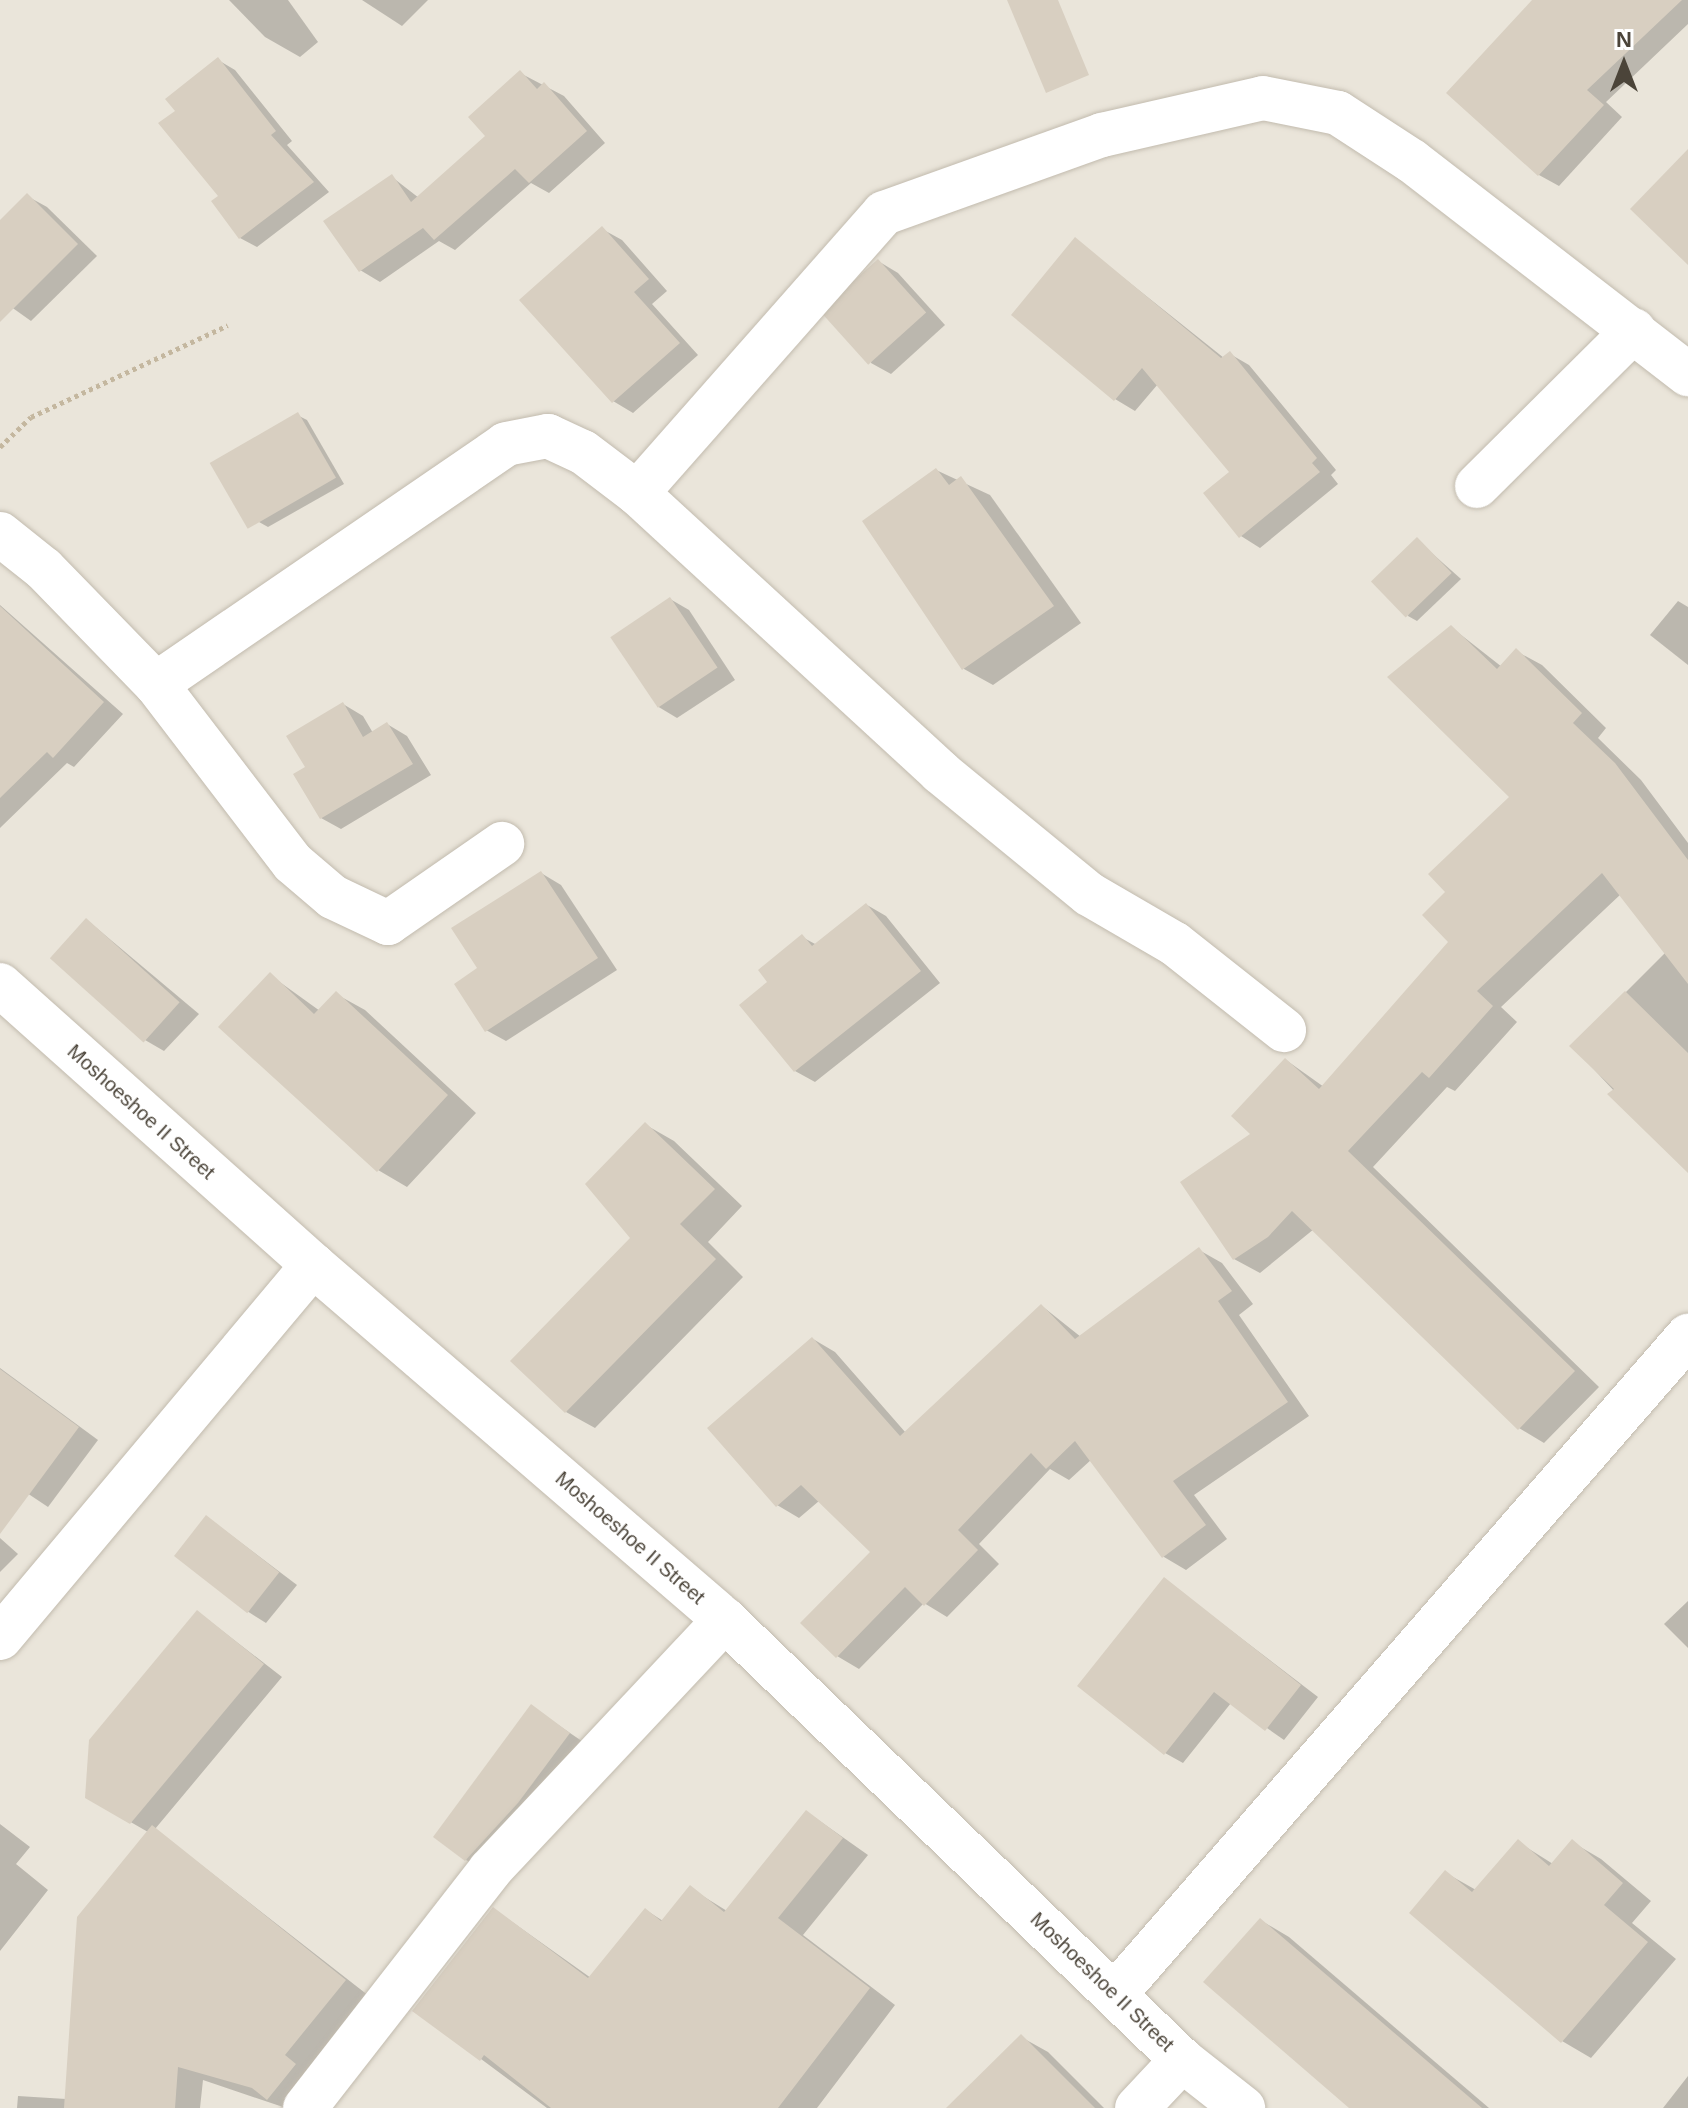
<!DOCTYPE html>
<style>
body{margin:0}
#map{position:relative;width:1688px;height:2108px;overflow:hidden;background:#f6f3ec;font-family:Arial,sans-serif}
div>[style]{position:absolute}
.residential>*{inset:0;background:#eae5da;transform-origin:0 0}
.shadow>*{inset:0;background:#0003}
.building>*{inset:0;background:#d8cfc1;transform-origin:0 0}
.path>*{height:5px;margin-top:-2.5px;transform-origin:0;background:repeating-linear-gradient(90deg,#c4b79f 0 4px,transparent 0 8px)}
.roads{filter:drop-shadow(0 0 2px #c2bbae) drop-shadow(0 0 2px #c2bbae)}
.minor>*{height:44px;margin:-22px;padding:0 22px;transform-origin:22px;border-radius:22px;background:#fff}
span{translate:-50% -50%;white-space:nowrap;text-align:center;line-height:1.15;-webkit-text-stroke:7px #fff;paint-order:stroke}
.street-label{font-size:20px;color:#4b4439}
.north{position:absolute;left:1584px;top:24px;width:80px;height:80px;-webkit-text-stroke:6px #fff;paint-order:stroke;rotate:0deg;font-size:22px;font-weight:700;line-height:32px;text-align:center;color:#4b4439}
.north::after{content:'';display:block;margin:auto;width:28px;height:36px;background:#4b4439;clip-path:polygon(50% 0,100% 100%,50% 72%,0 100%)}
</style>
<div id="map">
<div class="residential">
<i style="left:0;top:0;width:1688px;height:2108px"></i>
</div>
<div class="shadow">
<i style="clip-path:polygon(229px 0,288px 0,318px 42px,300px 57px,265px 37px)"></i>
<i style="clip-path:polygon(362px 0,428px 0,402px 26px)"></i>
<i style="clip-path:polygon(1563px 0,1688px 0,1688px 24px,1606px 102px,1622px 117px,1559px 186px,1539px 175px)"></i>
<i style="clip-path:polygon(218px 60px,235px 70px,292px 141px,287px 145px,329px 192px,257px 247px,240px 238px,220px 197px)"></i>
<i style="clip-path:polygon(520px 73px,564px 96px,605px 143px,549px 193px,531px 183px,455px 250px,439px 241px,380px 282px,360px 270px,392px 177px,419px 198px,488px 136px)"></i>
<i style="clip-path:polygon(27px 196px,47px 207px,97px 256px,31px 321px,0 299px,0 223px)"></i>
<i style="clip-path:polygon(602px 229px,622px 240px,667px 291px,652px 304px,698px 355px,633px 413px,613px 401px)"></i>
<i style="clip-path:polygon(1076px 240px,1224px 358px,1230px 354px,1249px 365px,1336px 470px,1331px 475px,1338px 484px,1260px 548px,1241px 536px,1232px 473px,1158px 384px,1135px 411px,1115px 399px)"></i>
<i style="clip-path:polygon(878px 261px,898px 273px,945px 325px,891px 374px,871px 363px)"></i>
<i style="clip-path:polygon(297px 415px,307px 420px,344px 484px,268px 527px,259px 522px)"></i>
<i style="clip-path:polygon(936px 470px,990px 495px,1081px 623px,993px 685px,964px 669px)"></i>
<i style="clip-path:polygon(1417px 540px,1461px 579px,1417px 621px,1408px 616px)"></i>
<i style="clip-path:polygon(670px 599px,689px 610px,735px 680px,677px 718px,657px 706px)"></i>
<i style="clip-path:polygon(1678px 601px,1688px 607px,1688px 665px,1650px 635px)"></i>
<i style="clip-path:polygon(0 605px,123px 714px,74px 767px,67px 763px,0 828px)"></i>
<i style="clip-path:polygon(1451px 627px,1502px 667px,1516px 651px,1542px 665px,1606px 728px,1598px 738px,1641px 780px,1688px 843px,1688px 1170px,1572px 1046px,1666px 952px,1621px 894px,1501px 1007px,1517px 1022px,1455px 1091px,1447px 1087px,1373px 1167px,1599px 1387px,1544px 1443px,1519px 1428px,1314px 1229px,1260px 1273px,1234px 1259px,1253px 1134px,1286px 1060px,1324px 1087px,1451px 942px,1448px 892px,1512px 797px)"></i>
<i style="clip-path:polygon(343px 704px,363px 716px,373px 733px,387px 724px,407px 736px,431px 775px,341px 829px,321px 818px)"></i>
<i style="clip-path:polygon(541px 873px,561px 885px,617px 970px,506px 1041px,486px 1030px,480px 969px)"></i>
<i style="clip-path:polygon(867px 905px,886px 916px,940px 983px,815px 1082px,795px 1071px,742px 1005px,770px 982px,802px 937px,817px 945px)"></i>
<i style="clip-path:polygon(87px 920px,199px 1014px,164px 1051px,145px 1040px)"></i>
<i style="clip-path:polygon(270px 975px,320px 1011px,336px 994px,365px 1010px,476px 1113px,407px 1187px,378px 1170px)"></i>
<i style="clip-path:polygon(646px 1125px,674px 1141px,742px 1206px,708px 1242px,743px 1277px,595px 1428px,566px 1412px,632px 1238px)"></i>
<i style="clip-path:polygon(1199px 1250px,1222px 1263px,1253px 1304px,1239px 1315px,1309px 1416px,1194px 1495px,1227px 1539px,1186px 1570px,1164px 1557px,1092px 1459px,1069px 1480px,1050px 1469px,979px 1544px,999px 1564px,947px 1617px,924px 1603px,859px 1669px,837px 1656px,873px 1552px,819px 1501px,799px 1518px,777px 1505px,813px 1339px,835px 1352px,906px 1433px,1042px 1306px,1081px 1337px)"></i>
<i style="clip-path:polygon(0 1368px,98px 1440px,48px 1507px,0 1475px)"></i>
<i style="clip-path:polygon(207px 1517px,297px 1585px,266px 1623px,247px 1611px)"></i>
<i style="clip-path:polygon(0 1538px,18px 1554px,0 1572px)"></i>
<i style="clip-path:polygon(1165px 1580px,1318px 1697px,1284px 1740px,1231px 1703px,1183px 1763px,1165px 1753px)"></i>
<i style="clip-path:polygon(1688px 1601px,1688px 1648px,1664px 1624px)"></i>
<i style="clip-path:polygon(198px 1612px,282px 1677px,155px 1829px,369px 1996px,286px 2108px,203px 2080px,200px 2108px,17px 2108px,18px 2096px,66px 2099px,148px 1832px,87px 1797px)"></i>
<i style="clip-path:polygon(532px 1707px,589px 1746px,486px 1871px,466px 1860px)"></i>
<i style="clip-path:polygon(807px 1812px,868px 1855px,803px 1935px,895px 2005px,817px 2108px,547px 2108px,415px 2010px,494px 1909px,591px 1978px,646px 1910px,663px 1921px,690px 1888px,727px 1911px)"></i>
<i style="clip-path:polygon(0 1824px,30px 1847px,16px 1864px,48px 1890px,0 1951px)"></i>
<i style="clip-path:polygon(1518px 1842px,1553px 1864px,1572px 1842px,1601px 1859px,1651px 1901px,1632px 1923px,1676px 1959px,1591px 2058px,1562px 2041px,1412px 1913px,1446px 1873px,1476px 1890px)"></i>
<i style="clip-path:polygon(1260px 1920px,1289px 1937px,1489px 2108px,1352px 2108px)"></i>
<i style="clip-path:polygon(1021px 2037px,1048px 2052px,1104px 2108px,949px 2108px)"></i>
<i style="clip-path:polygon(1688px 2076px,1688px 2108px,1663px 2108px)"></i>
</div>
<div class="building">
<i style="clip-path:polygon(1007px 0,1058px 0,1089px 75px,1046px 93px)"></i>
<i style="clip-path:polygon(1532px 0,1682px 0,1587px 90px,1604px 105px,1538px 176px,1446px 93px)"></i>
<i style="clip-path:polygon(218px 57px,276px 131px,271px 135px,314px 182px,239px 239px,211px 201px,218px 196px,158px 123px,175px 111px,165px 99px)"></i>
<i style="clip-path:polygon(520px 70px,537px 89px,544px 82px,587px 131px,529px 183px,515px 169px,434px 240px,423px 228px,359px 272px,323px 221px,392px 174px,411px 202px,485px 136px,468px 117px)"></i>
<i style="clip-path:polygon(1688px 149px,1688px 265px,1630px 209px)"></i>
<i style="clip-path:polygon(27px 193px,78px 244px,0 322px,0 220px)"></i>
<i style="clip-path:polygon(602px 226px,649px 279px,634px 292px,680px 343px,612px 403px,519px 300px)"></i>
<i style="clip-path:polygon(1075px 237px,1221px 358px,1230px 351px,1317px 458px,1312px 463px,1320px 472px,1239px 538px,1203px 493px,1229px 472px,1142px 368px,1114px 401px,1011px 315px)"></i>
<i style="left:878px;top:259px;width:72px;height:78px;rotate:48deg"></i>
<i style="left:298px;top:412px;width:76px;height:102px;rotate:60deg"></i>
<i style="clip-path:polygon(936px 468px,949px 485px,961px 476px,1054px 606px,962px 670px,862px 521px)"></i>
<i style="left:1417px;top:537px;width:50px;height:64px;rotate:46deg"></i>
<i style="left:670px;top:597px;width:85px;height:72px;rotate:56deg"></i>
<i style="clip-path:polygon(0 606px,104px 702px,53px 758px,47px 752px,0 798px)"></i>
<i style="clip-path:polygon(1451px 625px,1497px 669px,1516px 648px,1582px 713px,1573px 723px,1615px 763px,1688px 860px,1688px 984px,1602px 873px,1477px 991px,1493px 1006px,1429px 1078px,1422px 1072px,1348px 1151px,1575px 1371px,1518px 1430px,1292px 1211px,1268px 1237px,1233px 1260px,1180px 1182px,1250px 1134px,1231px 1116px,1285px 1058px,1319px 1089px,1448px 942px,1422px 915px,1445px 892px,1428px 874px,1509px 797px,1387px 677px)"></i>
<i style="clip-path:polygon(343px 702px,363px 737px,387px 722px,413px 764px,320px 819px,293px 774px,305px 767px,286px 736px)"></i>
<i style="clip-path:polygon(541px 871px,598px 958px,485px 1032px,454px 984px,477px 968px,451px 928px)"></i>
<i style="clip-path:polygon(866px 903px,921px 971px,794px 1072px,739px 1005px,767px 982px,758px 970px,802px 934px,812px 946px)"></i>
<i style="left:86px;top:918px;width:126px;height:54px;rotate:42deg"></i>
<i style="clip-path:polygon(270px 972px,314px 1014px,336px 991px,448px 1095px,377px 1172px,218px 1027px)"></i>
<i style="clip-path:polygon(1625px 991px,1688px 1053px,1688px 1173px,1607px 1094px,1614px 1089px,1569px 1046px)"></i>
<i style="clip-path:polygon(645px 1122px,715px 1189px,680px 1224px,716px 1259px,565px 1413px,510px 1361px,630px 1238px,585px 1184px)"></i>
<i style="clip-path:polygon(1199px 1247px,1232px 1291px,1218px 1301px,1288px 1402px,1173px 1481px,1206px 1525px,1162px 1558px,1075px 1441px,1046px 1469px,1031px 1453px,958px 1530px,978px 1550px,924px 1606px,905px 1587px,836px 1658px,800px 1623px,870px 1552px,801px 1485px,776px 1507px,707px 1428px,812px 1337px,900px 1436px,1041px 1304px,1075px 1339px)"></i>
<i style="clip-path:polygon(0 1369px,79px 1427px,0 1534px)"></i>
<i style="left:206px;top:1515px;width:93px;height:52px;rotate:38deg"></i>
<i style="clip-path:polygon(1164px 1577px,1301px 1685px,1265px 1731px,1214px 1692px,1164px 1755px,1077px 1686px)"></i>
<i style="clip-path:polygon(197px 1610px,264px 1664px,130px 1824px,85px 1798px,89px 1740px)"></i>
<i style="clip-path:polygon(531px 1704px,570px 1733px,518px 1803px,465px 1861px,433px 1837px)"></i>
<i style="clip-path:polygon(806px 1810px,843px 1838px,778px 1918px,870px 1988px,778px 2108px,551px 2108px,484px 2055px,480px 2061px,412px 2011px,493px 1907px,588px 1978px,645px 1908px,661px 1921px,690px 1885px,724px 1912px)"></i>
<i style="clip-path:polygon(152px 1825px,346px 1980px,285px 2055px,296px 2064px,267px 2100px,252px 2088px,178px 2067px,175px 2108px,64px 2108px,77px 1917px)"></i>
<i style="clip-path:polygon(1518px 1839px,1549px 1866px,1572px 1839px,1623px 1883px,1604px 1905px,1648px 1942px,1561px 2043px,1409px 1913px,1445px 1870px,1472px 1892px)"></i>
<i style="clip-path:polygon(1260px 1918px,1482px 2108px,1349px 2108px,1203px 1982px)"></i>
<i style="clip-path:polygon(1021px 2034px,1095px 2108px,946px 2108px)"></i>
</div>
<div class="path">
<i style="left:0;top:447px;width:43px;rotate:-44.1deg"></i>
<i style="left:31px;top:417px;width:217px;rotate:-25deg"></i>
</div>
<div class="roads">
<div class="minor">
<i style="left:1477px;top:486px;width:221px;rotate:-44.8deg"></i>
<i style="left:637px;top:493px;width:373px;rotate:-48.6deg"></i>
<i style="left:884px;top:213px;width:232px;rotate:-19.7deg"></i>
<i style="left:1102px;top:135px;width:165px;rotate:-12.9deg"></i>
<i style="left:1263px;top:98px;width:76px;rotate:11.3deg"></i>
<i style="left:1338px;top:113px;width:88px;rotate:33deg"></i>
<i style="left:1412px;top:161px;width:349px;rotate:37.7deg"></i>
<i style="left:0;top:534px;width:56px;rotate:38.5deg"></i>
<i style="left:44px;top:569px;width:161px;rotate:45.8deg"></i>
<i style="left:156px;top:684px;width:424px;rotate:-34.4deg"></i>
<i style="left:506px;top:444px;width:43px;rotate:-10.8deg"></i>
<i style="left:548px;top:436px;width:38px;rotate:25deg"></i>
<i style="left:583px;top:452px;width:68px;rotate:37.2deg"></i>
<i style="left:637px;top:493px;width:412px;rotate:42.6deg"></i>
<i style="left:940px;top:772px;width:193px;rotate:39.3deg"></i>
<i style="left:1089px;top:894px;width:99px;rotate:30.2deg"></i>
<i style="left:1175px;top:944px;width:139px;rotate:38.3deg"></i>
<i style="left:156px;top:684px;width:225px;rotate:52.6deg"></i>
<i style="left:293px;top:863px;width:52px;rotate:40.4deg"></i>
<i style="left:333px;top:897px;width:61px;rotate:25.3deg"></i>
<i style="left:388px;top:923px;width:139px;rotate:-34.7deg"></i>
<i style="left:0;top:985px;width:420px;rotate:41.8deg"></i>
<i style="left:313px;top:1265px;width:544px;rotate:40.75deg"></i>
<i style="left:725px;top:1620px;width:634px;rotate:43.91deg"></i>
<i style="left:1182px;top:2060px;width:78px;rotate:38.2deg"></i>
<i style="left:0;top:1638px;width:487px;rotate:-50deg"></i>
<i style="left:1115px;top:1994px;width:873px;rotate:-48.95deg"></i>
<i style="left:305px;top:2108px;width:301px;rotate:-52.1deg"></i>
<i style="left:490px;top:1870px;width:343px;rotate:-46.8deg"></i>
<i style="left:1137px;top:2108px;width:66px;rotate:-46.8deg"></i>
</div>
</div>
<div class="street-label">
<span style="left:141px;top:1112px;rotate:42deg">Moshoeshoe II Street</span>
<span style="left:630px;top:1538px;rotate:41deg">Moshoeshoe II Street</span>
<span style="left:1102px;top:1982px;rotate:44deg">Moshoeshoe II Street</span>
</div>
<div class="north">N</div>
</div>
